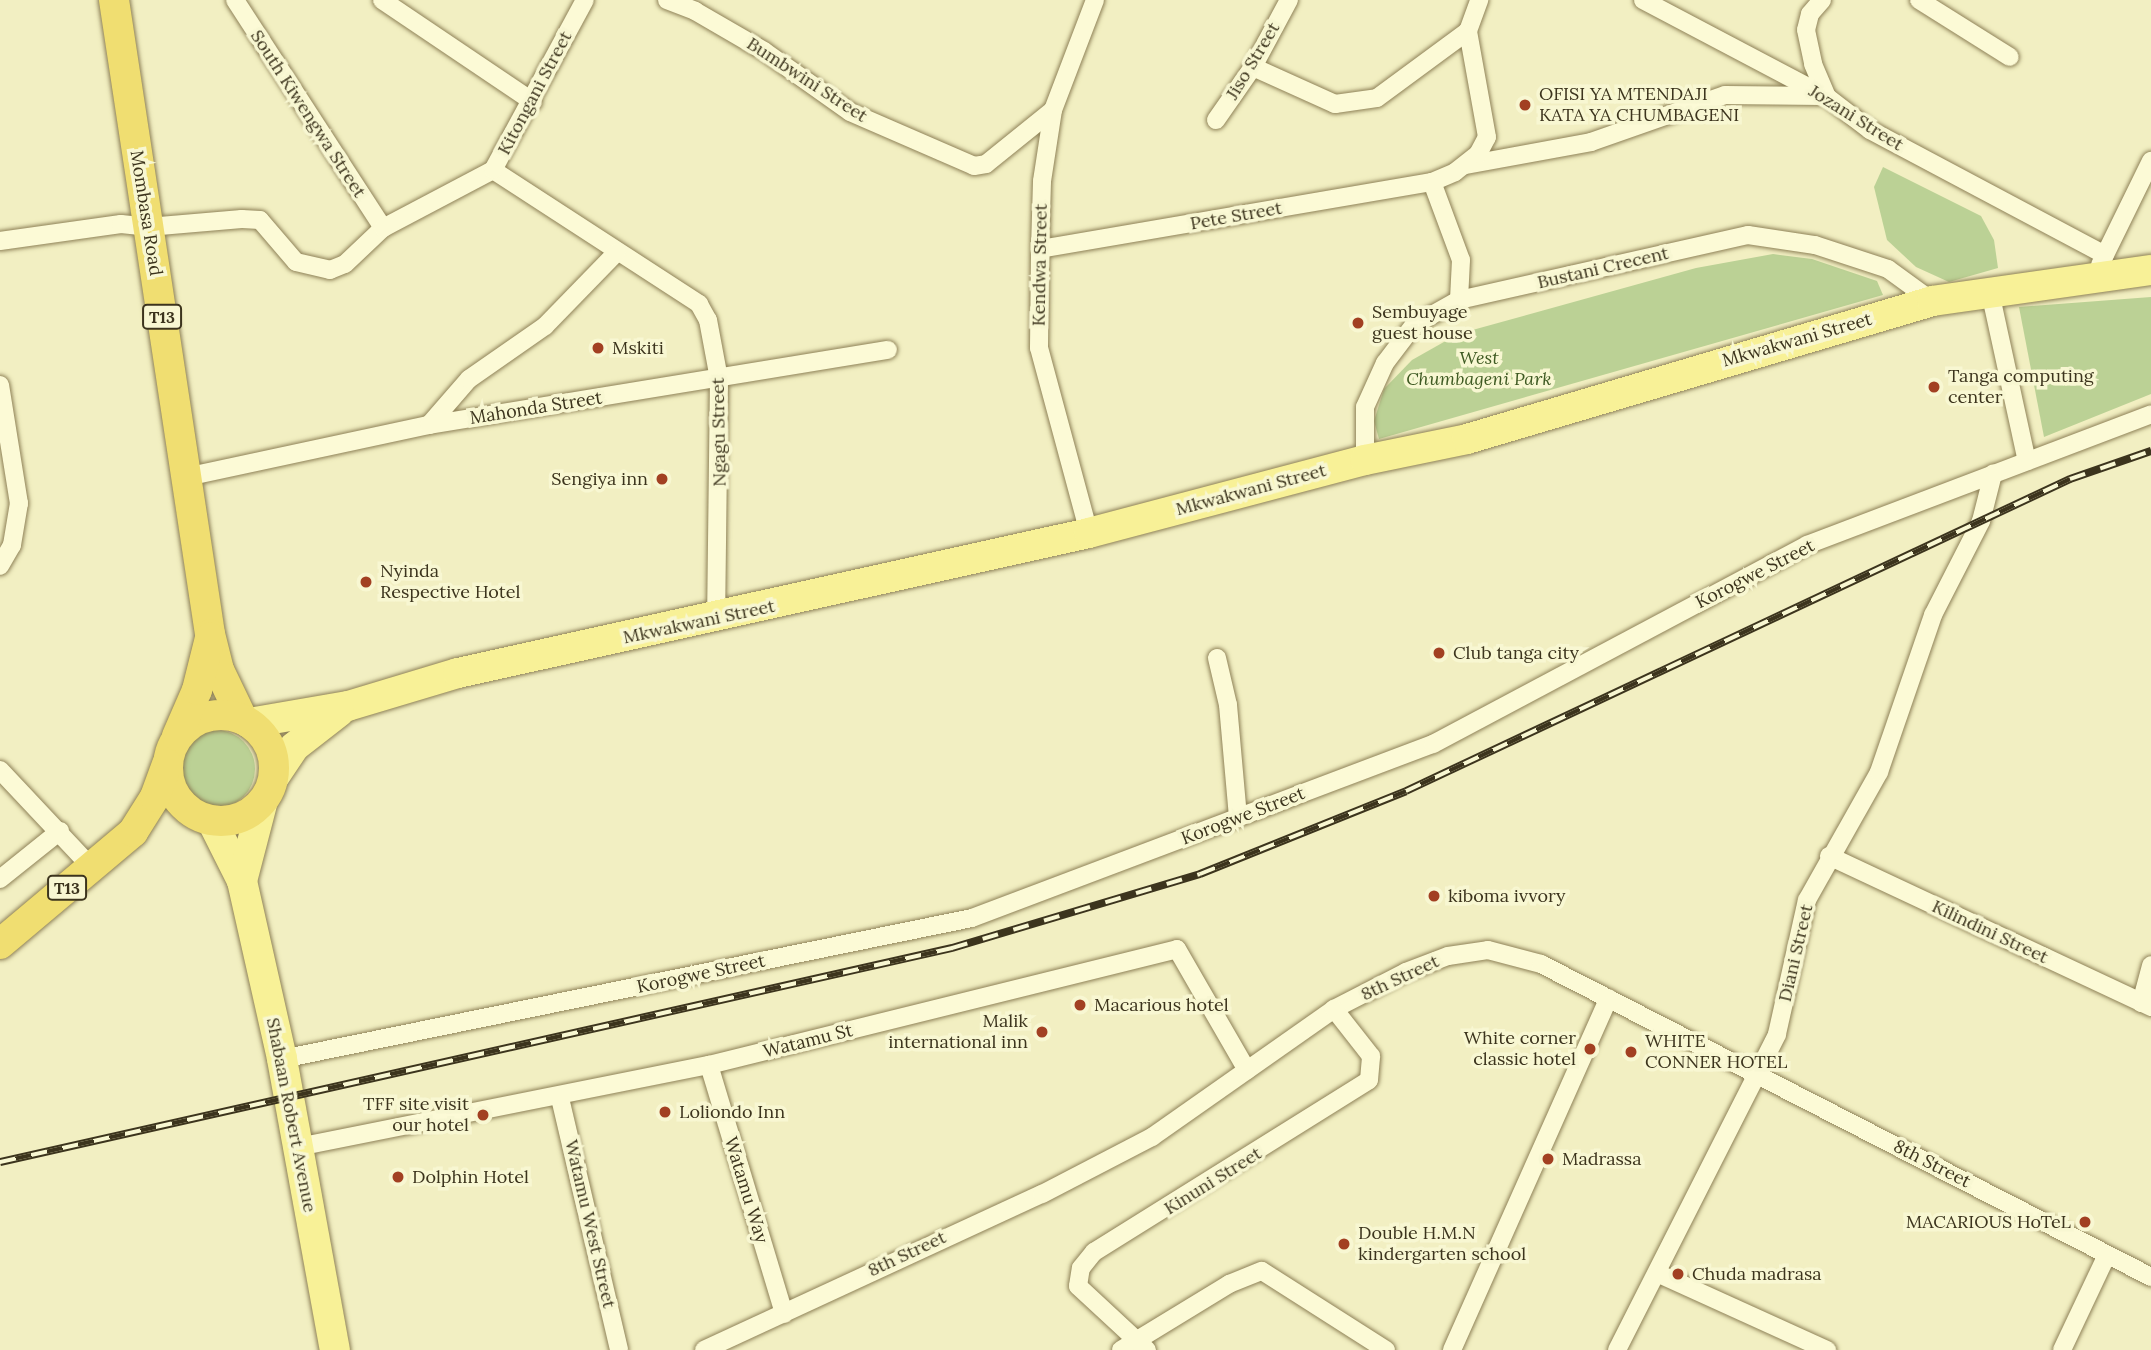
<!DOCTYPE html>
<style>
body{margin:0}
#map{position:relative;width:2151px;height:1350px;overflow:hidden;background:#f2efc2;font-family:Lora,serif}
div>[style]{position:absolute}
.green>*{inset:0;background:#bbd195}
.round{border-radius:50%}
.roads{filter:drop-shadow(0 0 2px #8e8157) drop-shadow(0 0 2px #8e8157)}
.minor>*{height:18px;margin:-9px;padding:0 9px;transform-origin:9px;border-radius:9px;background:#fcfad6}
.primary>*{height:30px;margin:-15px;padding:0 15px;transform-origin:15px;border-radius:15px;background:#f8f197}
.trunk>*{height:30px;margin:-15px;padding:0 15px;transform-origin:15px;border-radius:15px;background:#f0de71}
.trunk>.ring{margin:-15px;padding:0;box-sizing:content-box;background:none;border:30px solid #f0de71;border-radius:50%}
.rail>*{height:8px;margin-top:-4px;transform-origin:0;background:repeating-linear-gradient(90deg,#f8f7d2 0 16px,#3c341d 0 32px);box-sizing:border-box;border-block:2px solid #3c341d}
.dots>*{width:19px;height:19px;translate:-50% -50%;box-sizing:border-box;border:4px solid #f8f7d2;border-radius:50%}
span{translate:-50% -50%;white-space:nowrap;text-align:center;line-height:1.15;-webkit-text-stroke:7px #f8f7d2;paint-order:stroke}
.shield-label span{padding:2px 5px;background:#f8f7d2;border:2px solid;border-radius:5px;-webkit-text-stroke-width:0}
.shield-label{font-size:16px;color:#3c341d;font-weight:700}
.street-label{font-size:18px;color:#3c341d}
.poi-label{font-size:18px;color:#3c341d}
.left{translate:0 -50%;text-align:left}
.right{translate:-100% -50%;text-align:right}
.park-label{font-size:18px;color:#3e5a22;font-style:italic}
</style>
<div id="map">
<div class="green">
<i style="clip-path:polygon(1883px 167px,1981px 216px,1994px 240px,1998px 268px,1949px 282px,1916px 267px,1887px 240px,1874px 187px)"></i>
<i style="clip-path:polygon(1773px 254px,1812px 259px,1877px 281px,1883px 295px,1379px 439px,1374px 421px,1384px 389px,1412px 360px,1458px 334px,1696px 268px)"></i>
<i style="clip-path:polygon(2151px 297px,2151px 394px,2044px 437px,2019px 307px)"></i>
<i class="round" style="left:177px;top:730px;width:78px;height:78px"></i>
</div>
<div class="roads">
<div class="minor">
<i style="left:235px;top:0;width:272px;rotate:57deg"></i>
<i style="left:382px;top:0;width:182px;rotate:34deg"></i>
<i style="left:667px;top:0;width:30px;rotate:21deg"></i>
<i style="left:695px;top:11px;width:80px;rotate:30.1deg"></i>
<i style="left:764px;top:51px;width:105px;rotate:35.3deg"></i>
<i style="left:850px;top:112px;width:135px;rotate:23.5deg"></i>
<i style="left:974px;top:166px;width:12px;rotate:-9deg"></i>
<i style="left:986px;top:164px;width:86px;rotate:-38.9deg"></i>
<i style="left:1643px;top:0;width:208px;rotate:27.8deg"></i>
<i style="left:1827px;top:97px;width:54px;rotate:37.5deg"></i>
<i style="left:1870px;top:130px;width:266px;rotate:28deg"></i>
<i style="left:1822px;top:0;width:18px;rotate:131deg"></i>
<i style="left:1810px;top:14px;width:16px;rotate:104deg"></i>
<i style="left:1806px;top:30px;width:35px;rotate:78deg"></i>
<i style="left:1813px;top:64px;width:36px;rotate:67deg"></i>
<i style="left:1919px;top:0;width:107px;rotate:32.1deg"></i>
<i style="left:1253px;top:67px;width:90px;rotate:24.3deg"></i>
<i style="left:1335px;top:104px;width:42px;rotate:-8.1deg"></i>
<i style="left:1377px;top:98px;width:113px;rotate:-36.4deg"></i>
<i style="left:1216px;top:120px;width:65px;rotate:-55.1deg"></i>
<i style="left:1253px;top:67px;width:76px;rotate:-61.8deg"></i>
<i style="left:1466px;top:165px;width:127px;rotate:-10.4deg"></i>
<i style="left:1591px;top:142px;width:142px;rotate:-19.3deg"></i>
<i style="left:1725px;top:95px;width:98px;rotate:0.6deg"></i>
<i style="left:493px;top:170px;width:246px;rotate:33deg"></i>
<i style="left:699px;top:304px;width:18px;rotate:61deg"></i>
<i style="left:708px;top:320px;width:60px;rotate:79.4deg"></i>
<i style="left:719px;top:379px;width:240px;rotate:90.7deg"></i>
<i style="left:1432px;top:182px;width:83px;rotate:69.6deg"></i>
<i style="left:1461px;top:260px;width:40px;rotate:92.9deg"></i>
<i style="left:0;top:241px;width:122px;rotate:-8deg"></i>
<i style="left:121px;top:224px;width:27px;rotate:6deg"></i>
<i style="left:148px;top:227px;width:94px;rotate:-4.9deg"></i>
<i style="left:242px;top:219px;width:18px;rotate:3deg"></i>
<i style="left:260px;top:220px;width:55px;rotate:49.4deg"></i>
<i style="left:296px;top:262px;width:35px;rotate:13deg"></i>
<i style="left:330px;top:270px;width:16px;rotate:-22deg"></i>
<i style="left:345px;top:264px;width:52px;rotate:-43.5deg"></i>
<i style="left:383px;top:228px;width:124px;rotate:-27.8deg"></i>
<i style="left:493px;top:170px;width:193px;rotate:-61.6deg"></i>
<i style="left:1040px;top:249px;width:398px;rotate:-9.7deg"></i>
<i style="left:1432px;top:182px;width:25px;rotate:-23deg"></i>
<i style="left:1455px;top:172px;width:29px;rotate:-38deg"></i>
<i style="left:1478px;top:154px;width:19px;rotate:-62deg"></i>
<i style="left:1487px;top:137px;width:108px;rotate:-100.2deg"></i>
<i style="left:1468px;top:31px;width:33px;rotate:-70deg"></i>
<i style="left:2100px;top:265px;width:116px;rotate:-63.9deg"></i>
<i style="left:1990px;top:292px;width:173px;rotate:77.7deg"></i>
<i style="left:0;top:385px;width:120px;rotate:80.9deg"></i>
<i style="left:19px;top:503px;width:43px;rotate:99.5deg"></i>
<i style="left:12px;top:545px;width:24px;rotate:120deg"></i>
<i style="left:429px;top:425px;width:61px;rotate:-49deg"></i>
<i style="left:469px;top:379px;width:93px;rotate:-34.9deg"></i>
<i style="left:545px;top:326px;width:103px;rotate:-45.8deg"></i>
<i style="left:1365px;top:460px;width:53px;rotate:-90deg"></i>
<i style="left:1365px;top:407px;width:48px;rotate:-65.6deg"></i>
<i style="left:1385px;top:363px;width:48px;rotate:-52.7deg"></i>
<i style="left:1414px;top:325px;width:51px;rotate:-29.1deg"></i>
<i style="left:1459px;top:300px;width:296px;rotate:-12.7deg"></i>
<i style="left:1748px;top:235px;width:68px;rotate:8.5deg"></i>
<i style="left:1815px;top:245px;width:77px;rotate:18.2deg"></i>
<i style="left:1888px;top:269px;width:54px;rotate:36deg"></i>
<i style="left:186px;top:477px;width:249px;rotate:-12.1deg"></i>
<i style="left:429px;top:425px;width:465px;rotate:-9.3deg"></i>
<i style="left:1089px;top:533px;width:192px;rotate:-105.1deg"></i>
<i style="left:1039px;top:348px;width:99px;rotate:-89.4deg"></i>
<i style="left:1040px;top:249px;width:68px;rotate:-88.3deg"></i>
<i style="left:1042px;top:181px;width:72px;rotate:-81.2deg"></i>
<i style="left:1053px;top:110px;width:118px;rotate:-69.1deg"></i>
<i style="left:1217px;top:658px;width:48px;rotate:76.8deg"></i>
<i style="left:1228px;top:705px;width:113px;rotate:84.9deg"></i>
<i style="left:0;top:770px;width:133px;rotate:46.8deg"></i>
<i style="left:1829px;top:856px;width:356px;rotate:25.1deg"></i>
<i style="left:0;top:879px;width:77px;rotate:-38.7deg"></i>
<i style="left:2141px;top:1003px;width:39px;rotate:-75deg"></i>
<i style="left:282px;top:1059px;width:704px;rotate:-11.55deg"></i>
<i style="left:972px;top:918px;width:493px;rotate:-20.7deg"></i>
<i style="left:1433px;top:744px;width:424px;rotate:-28deg"></i>
<i style="left:1807px;top:545px;width:368px;rotate:-20.8deg"></i>
<i style="left:709px;top:1065px;width:260px;rotate:73.2deg"></i>
<i style="left:560px;top:1098px;width:259px;rotate:76.8deg"></i>
<i style="left:298px;top:1147px;width:419px;rotate:-11.3deg"></i>
<i style="left:709px;top:1065px;width:482px;rotate:-13.9deg"></i>
<i style="left:1177px;top:949px;width:140px;rotate:60deg"></i>
<i style="left:1657px;top:1273px;width:187px;rotate:24.4deg"></i>
<i style="left:704px;top:1350px;width:372px;rotate:-24.8deg"></i>
<i style="left:1042px;top:1194px;width:124px;rotate:-27.4deg"></i>
<i style="left:1152px;top:1137px;width:223px;rotate:-35.1deg"></i>
<i style="left:1334px;top:1009px;width:81px;rotate:-27.2deg"></i>
<i style="left:1406px;top:972px;width:45px;rotate:-20.9deg"></i>
<i style="left:1448px;top:956px;width:40px;rotate:-8.5deg"></i>
<i style="left:1488px;top:950px;width:55px;rotate:14.8deg"></i>
<i style="left:1541px;top:964px;width:686px;rotate:27.16deg"></i>
<i style="left:1121px;top:1350px;width:127px;rotate:-31.4deg"></i>
<i style="left:1229px;top:1284px;width:35px;rotate:-22deg"></i>
<i style="left:1262px;top:1271px;width:147px;rotate:32.5deg"></i>
<i style="left:1147px;top:1350px;width:94px;rotate:-137.2deg"></i>
<i style="left:1078px;top:1286px;width:18px;rotate:-81deg"></i>
<i style="left:1081px;top:1268px;width:21px;rotate:-51deg"></i>
<i style="left:1094px;top:1252px;width:324px;rotate:-32deg"></i>
<i style="left:1369px;top:1080px;width:24px;rotate:-85deg"></i>
<i style="left:1371px;top:1056px;width:60px;rotate:-128.2deg"></i>
<i style="left:1452px;top:1350px;width:385px;rotate:-66deg"></i>
<i style="left:1617px;top:1350px;width:354px;rotate:-63.1deg"></i>
<i style="left:1777px;top:1034px;width:137px;rotate:-77.4deg"></i>
<i style="left:1807px;top:900px;width:147px;rotate:-60.6deg"></i>
<i style="left:1879px;top:772px;width:166px;rotate:-71deg"></i>
<i style="left:1933px;top:615px;width:106px;rotate:-62.9deg"></i>
<i style="left:1981px;top:521px;width:49px;rotate:-75.7deg"></i>
<i style="left:2062px;top:1350px;width:105px;rotate:-64.7deg"></i>
</div>
<div class="primary">
<i style="left:249px;top:723px;width:100px;rotate:-9.7deg"></i>
<i style="left:348px;top:706px;width:115px;rotate:-16.7deg"></i>
<i style="left:458px;top:673px;width:646px;rotate:-12.51deg"></i>
<i style="left:1089px;top:533px;width:285px;rotate:-14.8deg"></i>
<i style="left:1365px;top:460px;width:104px;rotate:-11.6deg"></i>
<i style="left:1467px;top:439px;width:485px;rotate:-16.5deg"></i>
<i style="left:1932px;top:301px;width:221px;rotate:-8.1deg"></i>
<i style="left:274px;top:777px;width:36px;rotate:-56deg"></i>
<i style="left:294px;top:747px;width:57px;rotate:-37.9deg"></i>
<i style="left:212px;top:821px;width:67px;rotate:63.4deg"></i>
<i style="left:242px;top:881px;width:182px;rotate:77.3deg"></i>
<i style="left:282px;top:1059px;width:296px;rotate:79.7deg"></i>
<i style="left:242px;top:881px;width:80px;rotate:-75.4deg"></i>
</div>
<div class="trunk">
<i style="left:114px;top:0;width:641px;rotate:81.39deg"></i>
<i style="left:210px;top:634px;width:37px;rotate:76deg"></i>
<i style="left:219px;top:670px;width:55px;rotate:64.4deg"></i>
<i class="ring" style="left:168px;top:715px;width:76px;height:76px"></i>
<i style="left:177px;top:736px;width:50px;rotate:-66.5deg"></i>
<i style="left:197px;top:690px;width:54px;rotate:-76deg"></i>
<i style="left:0;top:944px;width:174px;rotate:-40.1deg"></i>
<i style="left:133px;top:832px;width:41px;rotate:-57.8deg"></i>
<i style="left:155px;top:797px;width:35px;rotate:-70deg"></i>
</div>
</div>
<div class="rail">
<i style="left:0;top:1162px;width:976px;rotate:-12.67deg"></i>
<i style="left:952px;top:948px;width:259px;rotate:-16.6deg"></i>
<i style="left:1200px;top:874px;width:222px;rotate:-21.9deg"></i>
<i style="left:1406px;top:791px;width:734px;rotate:-25.17deg"></i>
<i style="left:2070px;top:479px;width:86px;rotate:-19.1deg"></i>
</div>
<div class="dots">
<i style="left:1525px;top:105px;background:#a24022"></i>
<i style="left:1358px;top:323px;background:#a24022"></i>
<i style="left:598px;top:348px;background:#a24022"></i>
<i style="left:1934px;top:387px;background:#a24022"></i>
<i style="left:662px;top:479px;background:#a24022"></i>
<i style="left:366px;top:582px;background:#a24022"></i>
<i style="left:1439px;top:653px;background:#a24022"></i>
<i style="left:1434px;top:896px;background:#a24022"></i>
<i style="left:1080px;top:1005px;background:#a24022"></i>
<i style="left:1042px;top:1032px;background:#a24022"></i>
<i style="left:1590px;top:1049px;background:#a24022"></i>
<i style="left:1631px;top:1052px;background:#a24022"></i>
<i style="left:665px;top:1112px;background:#a24022"></i>
<i style="left:483px;top:1115px;background:#a24022"></i>
<i style="left:1548px;top:1159px;background:#a24022"></i>
<i style="left:398px;top:1177px;background:#a24022"></i>
<i style="left:2085px;top:1222px;background:#a24022"></i>
<i style="left:1344px;top:1244px;background:#a24022"></i>
<i style="left:1678px;top:1274px;background:#a24022"></i>
</div>
<div class="shield-label">
<span style="left:162px;top:317px">T13</span>
<span style="left:67px;top:888px">T13</span>
</div>
<div class="street-label">
<span style="left:1253px;top:61px;rotate:-59deg">Jiso Street</span>
<span style="left:807px;top:80px;rotate:33deg">Bumbwini Street</span>
<span style="left:535px;top:93px;rotate:-62deg">Kitongani Street</span>
<span style="left:308px;top:114px;rotate:57deg">South Kiwengwa Street</span>
<span style="left:1856px;top:118px;rotate:32deg">Jozani Street</span>
<span style="left:146px;top:213px;rotate:81deg">Mombasa Road</span>
<span style="left:1236px;top:216px;rotate:-10deg">Pete Street</span>
<span style="left:1040px;top:265px;rotate:-89deg">Kendwa Street</span>
<span style="left:1603px;top:268px;rotate:-13deg">Bustani Crecent</span>
<span style="left:1797px;top:340px;rotate:-16deg">Mkwakwani Street</span>
<span style="left:536px;top:408px;rotate:-9deg">Mahonda Street</span>
<span style="left:719px;top:432px;rotate:-91deg">Ngagu Street</span>
<span style="left:1251px;top:490px;rotate:-15deg">Mkwakwani Street</span>
<span style="left:1755px;top:574px;rotate:-27deg">Korogwe Street</span>
<span style="left:699px;top:622px;rotate:-12deg">Mkwakwani Street</span>
<span style="left:1243px;top:816px;rotate:-21deg">Korogwe Street</span>
<span style="left:1990px;top:932px;rotate:25deg">Kilindini Street</span>
<span style="left:1796px;top:953px;rotate:-77deg">Diani Street</span>
<span style="left:701px;top:974px;rotate:-12deg">Korogwe Street</span>
<span style="left:1400px;top:978px;rotate:-25deg">8th Street</span>
<span style="left:808px;top:1041px;rotate:-14deg">Watamu St</span>
<span style="left:291px;top:1115px;rotate:79deg">Shabaan Robert Avenue</span>
<span style="left:1932px;top:1164px;rotate:27deg">8th Street</span>
<span style="left:1213px;top:1181px;rotate:-32deg">Kinuni Street</span>
<span style="left:746px;top:1190px;rotate:73deg">Watamu Way</span>
<span style="left:590px;top:1224px;rotate:77deg">Watamu West Street</span>
<span style="left:907px;top:1254px;rotate:-25deg">8th Street</span>
</div>
<div class="poi-label">
<span class="left" style="left:1539px;top:105px">OFISI YA MTENDAJI<br>KATA YA CHUMBAGENI</span>
<span class="left" style="left:1372px;top:323px">Sembuyage<br>guest house</span>
<span class="left" style="left:612px;top:348px">Mskiti</span>
<span class="left" style="left:1948px;top:387px">Tanga computing<br>center</span>
<span class="right" style="left:648px;top:479px">Sengiya inn</span>
<span class="left" style="left:380px;top:582px">Nyinda<br>Respective Hotel</span>
<span class="left" style="left:1453px;top:653px">Club tanga city</span>
<span class="left" style="left:1448px;top:896px">kiboma ivvory</span>
<span class="left" style="left:1094px;top:1005px">Macarious hotel</span>
<span class="right" style="left:1028px;top:1032px">Malik<br>international inn</span>
<span class="right" style="left:1576px;top:1049px">White corner<br>classic hotel</span>
<span class="left" style="left:1645px;top:1052px">WHITE<br>CONNER HOTEL</span>
<span class="right" style="left:469px;top:1115px">TFF site visit<br>our hotel</span>
<span class="left" style="left:679px;top:1112px">Loliondo Inn</span>
<span class="left" style="left:1562px;top:1159px">Madrassa</span>
<span class="left" style="left:412px;top:1177px">Dolphin Hotel</span>
<span class="right" style="left:2071px;top:1222px">MACARIOUS HoTeL</span>
<span class="left" style="left:1358px;top:1244px">Double H.M.N<br>kindergarten school</span>
<span class="left" style="left:1692px;top:1274px">Chuda madrasa</span>
</div>
<div class="park-label">
<span style="left:1479px;top:369px">West<br>Chumbageni Park</span>
</div>
</div>
